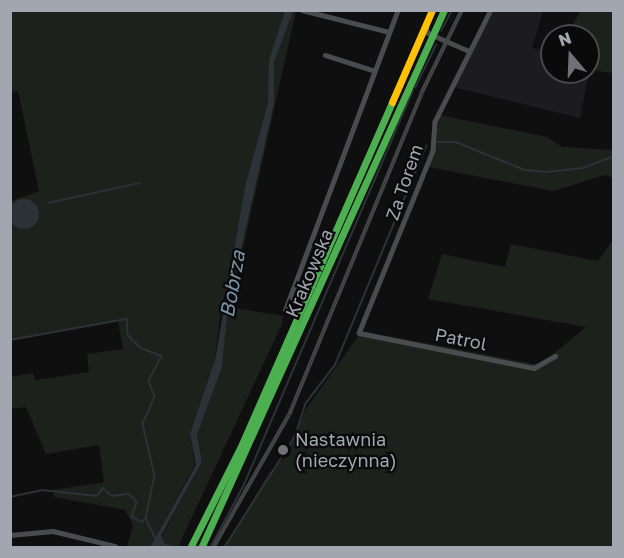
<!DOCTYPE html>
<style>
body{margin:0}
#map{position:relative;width:624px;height:558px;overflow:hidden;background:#0f0f10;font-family:"Golos Text",sans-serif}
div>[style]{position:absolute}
.built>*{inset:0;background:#1c1c1e}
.green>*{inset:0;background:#1c211c}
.water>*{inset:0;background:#2b3238}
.round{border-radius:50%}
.stream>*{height:1.5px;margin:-0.75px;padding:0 0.75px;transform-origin:0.75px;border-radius:0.75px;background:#2b3238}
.street>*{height:4.5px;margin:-2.25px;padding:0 2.25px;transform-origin:2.25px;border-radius:2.25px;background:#4a4b4e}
.fast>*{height:7px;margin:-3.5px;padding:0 3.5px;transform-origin:3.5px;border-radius:3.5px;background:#4caf50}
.slow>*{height:7px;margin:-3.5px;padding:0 3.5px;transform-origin:3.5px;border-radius:3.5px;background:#ffc107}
.rail>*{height:4px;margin-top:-2px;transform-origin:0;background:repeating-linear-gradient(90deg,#0a0a0b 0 4.5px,#454649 0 9px);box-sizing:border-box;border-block:2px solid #454649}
.dots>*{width:16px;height:16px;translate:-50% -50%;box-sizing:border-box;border:3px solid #0a0a0b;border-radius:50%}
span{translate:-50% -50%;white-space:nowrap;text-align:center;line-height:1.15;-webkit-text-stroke:4.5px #0a0a0b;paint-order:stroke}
.street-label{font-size:18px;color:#a1a6b0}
.poi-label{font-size:18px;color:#a1a6b0}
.left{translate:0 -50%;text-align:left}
.water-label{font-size:20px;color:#7995aa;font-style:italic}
.frame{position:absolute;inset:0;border:12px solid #a1a6b0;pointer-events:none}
.north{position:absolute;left:540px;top:24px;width:60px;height:60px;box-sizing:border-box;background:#0a0a0b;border:2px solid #46484d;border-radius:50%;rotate:341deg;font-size:16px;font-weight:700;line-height:24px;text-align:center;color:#a1a6b0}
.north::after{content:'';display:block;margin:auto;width:21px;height:27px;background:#6e7178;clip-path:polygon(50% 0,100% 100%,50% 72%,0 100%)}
</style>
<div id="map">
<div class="built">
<i style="clip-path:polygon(494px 11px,543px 11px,532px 48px,552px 50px,552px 72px,589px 71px,580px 118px,453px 87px)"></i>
</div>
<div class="green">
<i style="clip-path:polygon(11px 11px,296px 11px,243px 248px,222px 302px,214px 366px,190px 434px,195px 465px,150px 547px,127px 547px,133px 525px,125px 510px,54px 497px,53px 490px,104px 482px,99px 445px,46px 454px,26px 407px,11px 409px,11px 377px,33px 373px,36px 380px,89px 372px,87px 354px,123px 349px,118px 321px,11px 340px,11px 201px,39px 191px,18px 91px,11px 92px)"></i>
<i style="clip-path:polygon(580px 11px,613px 11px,613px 73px,588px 70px,588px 36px,567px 36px)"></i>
<i style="clip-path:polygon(401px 85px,233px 480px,193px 548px,244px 448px)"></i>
<i style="clip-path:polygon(440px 115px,547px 137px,562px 147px,613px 150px,613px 178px,605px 175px,553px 191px,429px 167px)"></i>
<i style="clip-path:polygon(613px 240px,613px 547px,224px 548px,269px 473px,284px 458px,306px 409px,362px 331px,540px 365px,586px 327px,428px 299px,442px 254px,505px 267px,511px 244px,598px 261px)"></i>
<i style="clip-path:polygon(228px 307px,283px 316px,282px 324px,178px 547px,156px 547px,202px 462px,197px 435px,222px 367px)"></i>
</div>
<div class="water">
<i style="clip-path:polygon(285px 11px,293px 11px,274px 62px,274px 103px,228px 307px,222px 367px,197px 435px,202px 462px,161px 536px,165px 544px,177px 547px,150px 547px,196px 465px,190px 434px,215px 360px,245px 187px,268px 103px,269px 60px)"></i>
<i class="round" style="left:9px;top:199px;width:30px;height:30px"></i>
</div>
<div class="stream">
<i style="left:441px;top:31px;width:24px;rotate:-62deg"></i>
<i style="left:415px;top:88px;width:48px;rotate:-64deg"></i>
<i style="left:438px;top:142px;width:18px"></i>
<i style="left:456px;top:142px;width:74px;rotate:22.1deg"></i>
<i style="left:525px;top:170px;width:21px;rotate:5deg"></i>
<i style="left:546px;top:172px;width:37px;rotate:-6deg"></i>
<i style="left:583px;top:168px;width:33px;rotate:-21deg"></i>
<i style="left:48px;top:203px;width:94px;rotate:-12.3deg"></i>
<i style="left:10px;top:340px;width:119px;rotate:-10.2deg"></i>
<i style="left:127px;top:319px;width:16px;rotate:86deg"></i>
<i style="left:128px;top:335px;width:18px;rotate:45deg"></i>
<i style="left:141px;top:348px;width:22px;rotate:21deg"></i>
<i style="left:162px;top:356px;width:28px;rotate:117deg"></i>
<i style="left:149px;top:381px;width:17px;rotate:69deg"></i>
<i style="left:155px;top:397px;width:30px;rotate:114deg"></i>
<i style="left:143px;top:424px;width:53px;rotate:77deg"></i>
<i style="left:155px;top:476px;width:43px;rotate:102.1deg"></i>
<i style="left:10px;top:497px;width:33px;rotate:-12deg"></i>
<i style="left:42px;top:490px;width:55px;rotate:6.2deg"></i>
<i style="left:97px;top:496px;width:10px;rotate:-53deg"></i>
<i style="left:103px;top:488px;width:12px;rotate:42deg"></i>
<i style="left:112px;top:496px;width:17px;rotate:-7deg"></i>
<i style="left:129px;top:494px;width:11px;rotate:45deg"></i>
<i style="left:137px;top:502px;width:16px;rotate:108deg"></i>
<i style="left:132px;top:517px;width:11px;rotate:27deg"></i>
<i style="left:142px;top:522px;width:6px;rotate:-45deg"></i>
<i style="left:146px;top:518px;width:23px;rotate:65deg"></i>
<i style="left:210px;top:548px;width:69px;rotate:-61.6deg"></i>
<i style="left:243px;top:487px;width:431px;rotate:-66.8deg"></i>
<i style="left:224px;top:548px;width:133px;rotate:-57.6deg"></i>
<i style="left:295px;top:436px;width:35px;rotate:-72deg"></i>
<i style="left:306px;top:403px;width:48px;rotate:-52.7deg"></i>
<i style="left:335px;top:365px;width:237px;rotate:-67.4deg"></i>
</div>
<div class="street">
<i style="left:302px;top:10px;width:90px;rotate:14.2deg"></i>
<i style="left:491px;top:10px;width:125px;rotate:116.6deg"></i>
<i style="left:435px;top:122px;width:29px;rotate:94deg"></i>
<i style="left:433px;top:151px;width:196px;rotate:112.1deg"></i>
<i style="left:359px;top:333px;width:178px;rotate:11.3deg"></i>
<i style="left:534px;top:368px;width:24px;rotate:-30deg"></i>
<i style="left:426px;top:27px;width:6px;rotate:72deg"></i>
<i style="left:428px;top:33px;width:45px;rotate:23.7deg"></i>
<i style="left:325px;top:55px;width:52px;rotate:17.7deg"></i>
<i style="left:285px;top:310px;width:321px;rotate:-69.4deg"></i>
<i style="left:10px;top:535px;width:43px;rotate:-5.3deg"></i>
<i style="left:53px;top:531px;width:64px;rotate:13.6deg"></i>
</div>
<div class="fast">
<i style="left:190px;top:548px;width:116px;rotate:-63.4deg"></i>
<i style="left:242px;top:444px;width:373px;rotate:-66.3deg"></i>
<i style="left:201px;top:548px;width:590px;rotate:-65.69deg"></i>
</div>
<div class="slow">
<i style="left:392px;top:102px;width:100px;rotate:-66.5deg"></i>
</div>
<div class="rail">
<i style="left:213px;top:548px;width:153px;rotate:-60.3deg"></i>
<i style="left:289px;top:415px;width:347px;rotate:-67.6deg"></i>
<i style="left:421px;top:94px;width:93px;rotate:-64deg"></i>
</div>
<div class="dots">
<i style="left:283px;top:450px;background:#6e7178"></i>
</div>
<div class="street-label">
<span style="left:404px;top:182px;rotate:-71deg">Za Torem</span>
<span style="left:309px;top:273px;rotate:-67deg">Krakowska</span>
<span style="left:461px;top:339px;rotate:11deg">Patrol</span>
</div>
<div class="poi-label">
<span class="left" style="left:295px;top:450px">Nastawnia<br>(nieczynna)</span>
</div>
<div class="water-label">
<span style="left:232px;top:284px;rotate:-80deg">Bobrza</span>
</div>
<div class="frame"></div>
<div class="north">N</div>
</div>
